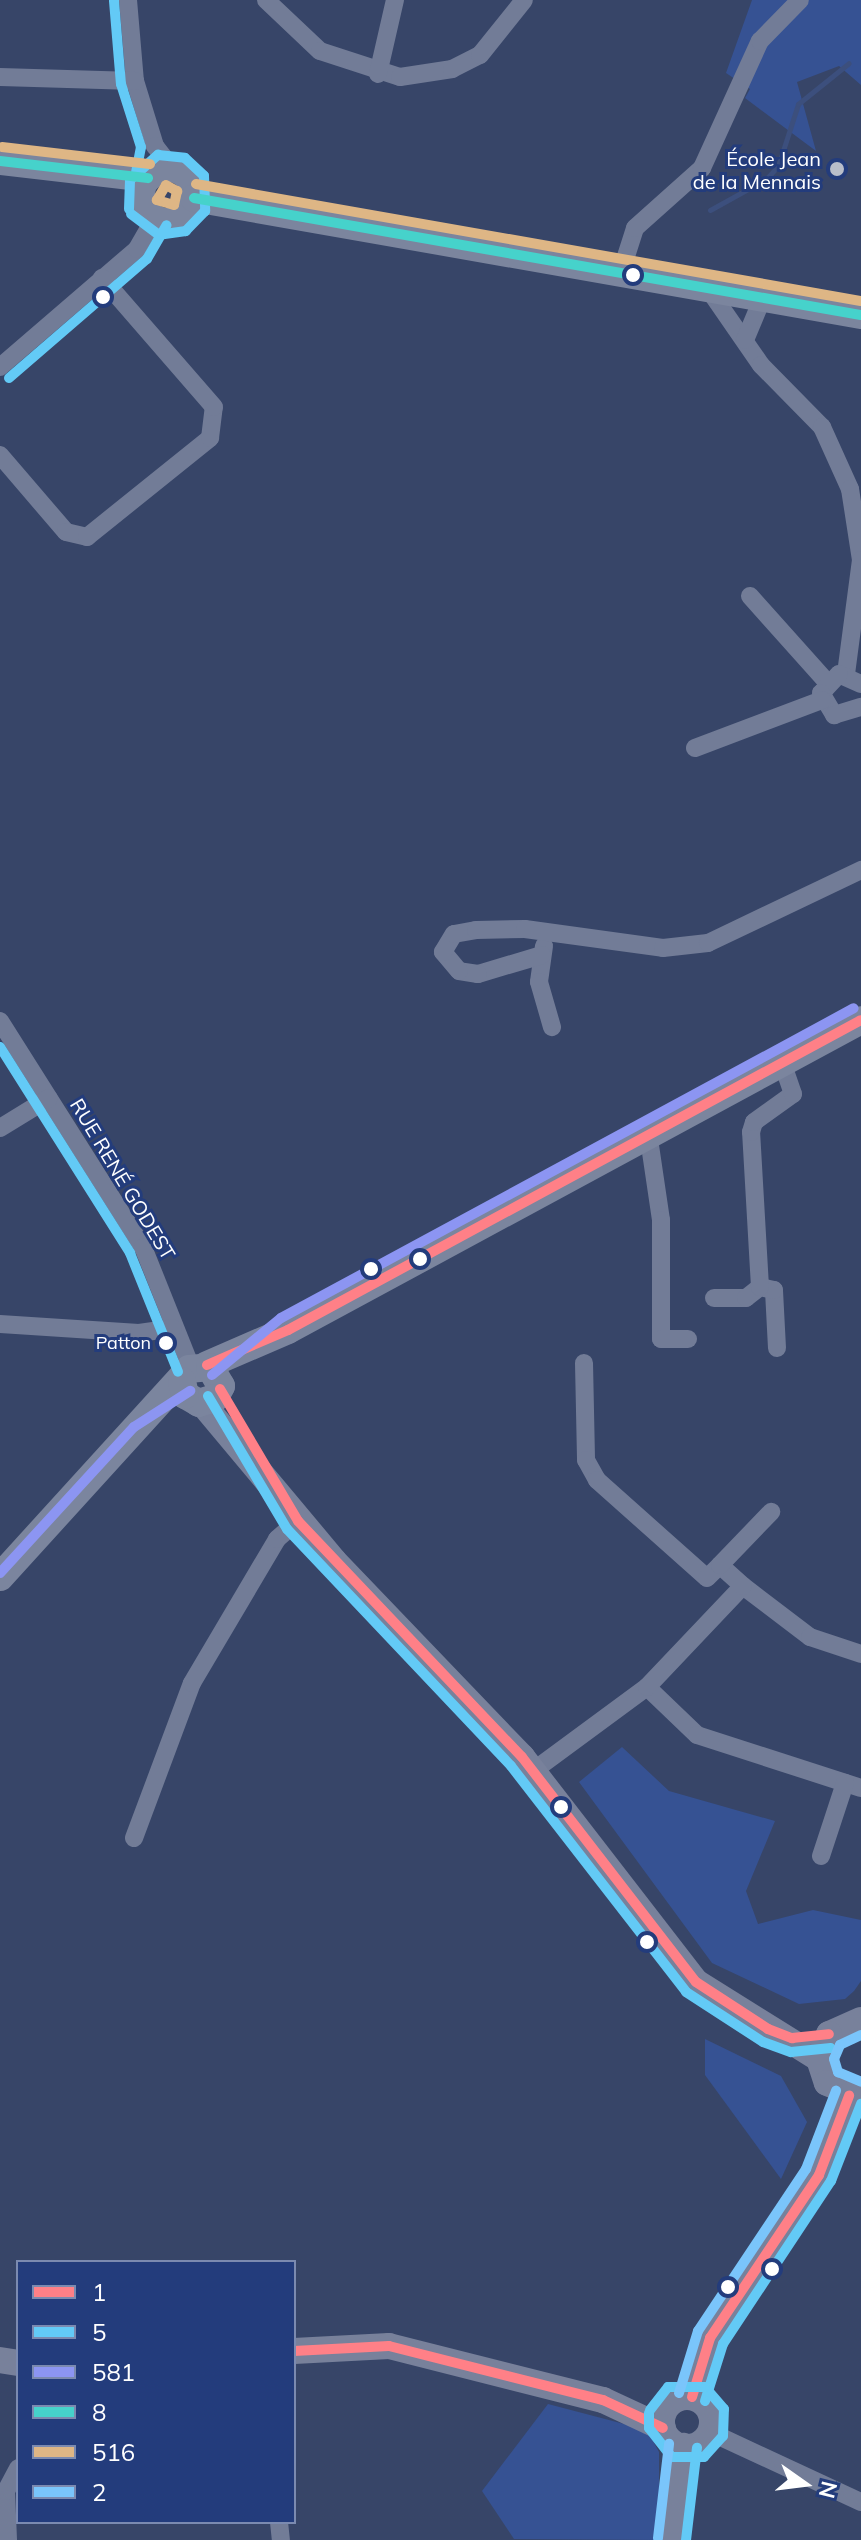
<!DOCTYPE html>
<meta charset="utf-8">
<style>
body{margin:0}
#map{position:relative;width:861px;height:2540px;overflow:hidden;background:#374568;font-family:Mulish,sans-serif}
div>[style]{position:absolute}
.green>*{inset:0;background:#365293}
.stream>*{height:5px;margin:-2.5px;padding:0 2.5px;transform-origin:2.5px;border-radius:2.5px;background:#3c4f7d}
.street>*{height:18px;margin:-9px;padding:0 9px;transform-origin:9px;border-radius:9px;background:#727c97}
.secondary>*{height:26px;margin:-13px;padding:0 13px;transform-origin:13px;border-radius:13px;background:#78819b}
.secondary>.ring{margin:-13px;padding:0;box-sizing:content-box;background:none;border:26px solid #78819b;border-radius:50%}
.primary>*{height:28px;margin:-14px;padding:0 14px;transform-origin:14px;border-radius:14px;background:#7b859e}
.primary>.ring{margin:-14px;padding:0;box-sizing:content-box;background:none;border:28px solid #7b859e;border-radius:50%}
.bus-1>*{height:10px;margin:-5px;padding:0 5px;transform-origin:5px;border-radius:5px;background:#ff8087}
.bus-2>*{height:10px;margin:-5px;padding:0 5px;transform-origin:5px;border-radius:5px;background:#63caf6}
.bus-3>*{height:10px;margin:-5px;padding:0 5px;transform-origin:5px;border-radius:5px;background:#8c95f2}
.bus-4>*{height:10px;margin:-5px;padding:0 5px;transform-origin:5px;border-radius:5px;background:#46d2cb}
.bus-5>*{height:10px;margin:-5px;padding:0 5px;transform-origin:5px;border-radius:5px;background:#deb685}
.bus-6>*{height:10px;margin:-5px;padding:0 5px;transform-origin:5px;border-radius:5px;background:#7ac5fb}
.dots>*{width:22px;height:22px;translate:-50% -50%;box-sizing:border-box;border:4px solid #233c7c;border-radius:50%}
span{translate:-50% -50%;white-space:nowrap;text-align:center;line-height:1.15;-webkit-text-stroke:6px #233c7c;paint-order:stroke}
.bus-label{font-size:18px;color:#fff}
.right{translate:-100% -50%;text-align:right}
.poi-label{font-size:20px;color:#fff}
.street-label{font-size:20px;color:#fff}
.legend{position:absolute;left:16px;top:2260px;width:280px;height:264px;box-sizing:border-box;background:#233c7c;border:2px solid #7b8ab0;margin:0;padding:10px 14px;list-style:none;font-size:24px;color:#fff}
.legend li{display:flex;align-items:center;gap:16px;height:40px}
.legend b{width:40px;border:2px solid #7b8ab0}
.north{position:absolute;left:765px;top:2444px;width:80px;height:80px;-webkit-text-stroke:6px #233c7c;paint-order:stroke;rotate:104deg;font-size:22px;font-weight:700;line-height:32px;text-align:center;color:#fff}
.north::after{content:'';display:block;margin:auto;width:28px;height:36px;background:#fff;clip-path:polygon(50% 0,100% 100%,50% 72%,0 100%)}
</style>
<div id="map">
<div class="green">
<i style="clip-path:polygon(752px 0,861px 0,861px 85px,839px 66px,797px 82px,816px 151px,745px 98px,750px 89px,726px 73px)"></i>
<i style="clip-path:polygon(622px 1747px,669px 1791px,775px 1821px,746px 1891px,758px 1924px,813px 1910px,861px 1920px,861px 1981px,854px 1991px,845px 1999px,799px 2004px,712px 1963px,579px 1782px)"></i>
<i style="clip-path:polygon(705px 2039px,781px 2076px,807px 2122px,781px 2179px,705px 2075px)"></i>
<i style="clip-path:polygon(548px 2404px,647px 2430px,659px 2452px,659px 2540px,514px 2539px,482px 2491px)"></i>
</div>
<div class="stream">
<i style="left:710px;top:210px;width:64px;rotate:-29deg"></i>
<i style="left:766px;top:179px;width:18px;rotate:-47deg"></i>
<i style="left:778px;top:166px;width:65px;rotate:-72.1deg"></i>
<i style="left:798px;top:104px;width:65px;rotate:-38.8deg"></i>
</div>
<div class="street">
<i style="left:128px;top:0;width:81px;rotate:85.1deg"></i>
<i style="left:135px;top:81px;width:68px;rotate:72.9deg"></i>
<i style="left:155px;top:146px;width:28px;rotate:52deg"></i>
<i style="left:266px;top:0;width:74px;rotate:43.4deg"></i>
<i style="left:320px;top:51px;width:84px;rotate:18deg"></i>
<i style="left:400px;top:77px;width:53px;rotate:-8.7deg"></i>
<i style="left:452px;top:69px;width:31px;rotate:-27deg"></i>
<i style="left:480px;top:55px;width:70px;rotate:-51.3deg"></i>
<i style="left:378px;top:74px;width:76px;rotate:-77.1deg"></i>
<i style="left:0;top:77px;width:135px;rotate:1.7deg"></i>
<i style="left:621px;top:272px;width:46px;rotate:-72.3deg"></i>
<i style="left:635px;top:228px;width:90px;rotate:-41.8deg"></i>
<i style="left:702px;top:168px;width:140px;rotate:-65.5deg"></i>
<i style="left:760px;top:41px;width:57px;rotate:-45.7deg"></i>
<i style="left:707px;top:287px;width:95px;rotate:55.3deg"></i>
<i style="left:761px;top:365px;width:87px;rotate:45.5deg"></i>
<i style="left:822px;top:427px;width:68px;rotate:65.7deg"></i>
<i style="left:850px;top:489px;width:72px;rotate:81.2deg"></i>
<i style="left:861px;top:560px;width:115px;rotate:97.5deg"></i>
<i style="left:745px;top:340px;width:47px;rotate:-67.3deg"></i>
<i style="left:0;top:367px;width:181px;rotate:-40.7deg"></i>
<i style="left:137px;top:249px;width:36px;rotate:-60deg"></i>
<i style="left:0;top:455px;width:101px;rotate:49.4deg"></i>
<i style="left:66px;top:532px;width:22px;rotate:13deg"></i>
<i style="left:87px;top:537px;width:158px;rotate:-38.8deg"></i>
<i style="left:210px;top:438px;width:31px;rotate:-83deg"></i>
<i style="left:214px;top:407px;width:171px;rotate:-131deg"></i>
<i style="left:750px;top:596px;width:114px;rotate:48.2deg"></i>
<i style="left:861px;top:684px;width:24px;rotate:-156deg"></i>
<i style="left:839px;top:674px;width:26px;rotate:133deg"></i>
<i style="left:821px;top:693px;width:26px;rotate:59deg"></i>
<i style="left:834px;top:715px;width:28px;rotate:-17deg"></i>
<i style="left:695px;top:748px;width:136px;rotate:-20.7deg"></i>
<i style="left:544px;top:946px;width:36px;rotate:98deg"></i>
<i style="left:539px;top:982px;width:47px;rotate:73.9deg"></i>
<i style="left:542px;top:955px;width:67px;rotate:163.5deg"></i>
<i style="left:478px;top:974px;width:19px;rotate:-171deg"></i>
<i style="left:459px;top:971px;width:25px;rotate:-130deg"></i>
<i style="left:443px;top:952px;width:21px;rotate:-59deg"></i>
<i style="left:454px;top:934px;width:22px;rotate:-10deg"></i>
<i style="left:476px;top:930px;width:49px;rotate:-1.2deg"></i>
<i style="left:525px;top:929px;width:139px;rotate:7.8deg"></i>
<i style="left:663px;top:948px;width:45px;rotate:-6.3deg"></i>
<i style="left:708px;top:943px;width:170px;rotate:-25.5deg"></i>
<i style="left:0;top:1021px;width:267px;rotate:57.7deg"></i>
<i style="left:143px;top:1247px;width:129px;rotate:68.2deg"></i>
<i style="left:0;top:1128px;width:57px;rotate:-31.5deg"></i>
<i style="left:648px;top:1132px;width:89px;rotate:81.6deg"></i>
<i style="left:661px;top:1220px;width:119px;rotate:90deg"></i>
<i style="left:661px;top:1339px;width:27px"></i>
<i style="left:714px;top:1298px;width:32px"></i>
<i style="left:746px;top:1298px;width:18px;rotate:-38deg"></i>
<i style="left:0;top:1324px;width:139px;rotate:3.7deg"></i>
<i style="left:139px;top:1333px;width:34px;rotate:-8deg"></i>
<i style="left:777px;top:1348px;width:58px;rotate:-93deg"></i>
<i style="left:774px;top:1290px;width:14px;rotate:-168deg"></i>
<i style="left:760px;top:1287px;width:155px;rotate:-93.3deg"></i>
<i style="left:751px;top:1132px;width:10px;rotate:-73deg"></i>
<i style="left:754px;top:1122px;width:48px;rotate:-35.7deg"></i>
<i style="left:793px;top:1094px;width:34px;rotate:-109deg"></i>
<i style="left:584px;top:1363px;width:97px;rotate:88.8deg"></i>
<i style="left:586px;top:1460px;width:23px;rotate:61deg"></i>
<i style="left:597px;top:1480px;width:147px;rotate:41.7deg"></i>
<i style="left:707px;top:1578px;width:18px;rotate:-45deg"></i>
<i style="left:743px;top:1586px;width:84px;rotate:37.3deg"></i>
<i style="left:810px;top:1637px;width:54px;rotate:18.4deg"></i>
<i style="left:647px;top:1687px;width:69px;rotate:43.8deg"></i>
<i style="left:697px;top:1735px;width:172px;rotate:17.9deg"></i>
<i style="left:533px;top:1771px;width:142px;rotate:-36.4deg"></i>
<i style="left:647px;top:1687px;width:139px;rotate:-46.5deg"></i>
<i style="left:743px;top:1586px;width:31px;rotate:-138deg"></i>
<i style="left:720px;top:1565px;width:74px;rotate:-46.1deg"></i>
<i style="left:134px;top:1838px;width:165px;rotate:-69.5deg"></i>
<i style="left:192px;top:1683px;width:167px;rotate:-59.4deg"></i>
<i style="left:277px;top:1539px;width:28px;rotate:-41deg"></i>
<i style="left:821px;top:1856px;width:77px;rotate:-71.8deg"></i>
<i style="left:710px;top:2432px;width:166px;rotate:24.9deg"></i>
<i style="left:279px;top:2522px;width:18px;rotate:84deg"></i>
<i style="left:8px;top:2540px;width:49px;rotate:-92.3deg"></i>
<i style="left:6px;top:2491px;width:26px;rotate:-62deg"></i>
</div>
<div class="secondary">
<i style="left:202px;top:1403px;width:206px;rotate:50.1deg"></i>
<i style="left:334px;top:1561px;width:272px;rotate:46.2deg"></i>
<i style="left:522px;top:1757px;width:284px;rotate:52.3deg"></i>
<i style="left:696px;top:1982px;width:145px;rotate:32deg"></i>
<i style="left:861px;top:2020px;width:35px;rotate:156deg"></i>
<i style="left:829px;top:2034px;width:27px;rotate:112deg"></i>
<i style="left:819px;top:2059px;width:25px;rotate:72deg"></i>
<i style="left:827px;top:2083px;width:37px;rotate:22deg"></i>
<i style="left:294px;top:2351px;width:95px;rotate:-3deg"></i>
<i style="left:389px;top:2346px;width:221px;rotate:14.2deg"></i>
<i style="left:603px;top:2400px;width:66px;rotate:25deg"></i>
<i style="left:0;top:2360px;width:18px;rotate:9deg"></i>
<i style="left:692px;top:2397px;width:62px;rotate:-73deg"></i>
<i style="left:710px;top:2338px;width:196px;rotate:-56.2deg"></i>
<i style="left:819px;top:2175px;width:85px;rotate:-69.2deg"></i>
<i class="ring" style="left:662px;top:2397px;width:24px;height:24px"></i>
<i style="left:672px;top:2540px;width:95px;rotate:-83.3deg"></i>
</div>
<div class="primary">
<i style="left:0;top:161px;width:149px;rotate:6.6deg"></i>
<i class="ring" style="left:141px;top:168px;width:26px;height:26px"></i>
<i style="left:194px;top:198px;width:677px;rotate:9.95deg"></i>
<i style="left:207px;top:1365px;width:88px;rotate:-23.4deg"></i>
<i style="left:288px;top:1330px;width:651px;rotate:-28.41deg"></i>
<i style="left:0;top:1577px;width:281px;rotate:-47.7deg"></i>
<i style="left:189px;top:1369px;width:21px;rotate:-5deg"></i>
<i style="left:210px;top:1367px;width:22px;rotate:60deg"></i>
<i style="left:221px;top:1386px;width:13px;rotate:117deg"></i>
<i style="left:215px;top:1398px;width:17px;rotate:163deg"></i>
<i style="left:199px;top:1403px;width:16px;rotate:-150deg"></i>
<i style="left:185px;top:1395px;width:14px;rotate:-102deg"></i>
</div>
<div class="bus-1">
<i style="left:207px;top:1365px;width:88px;rotate:-23.4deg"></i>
<i style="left:288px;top:1330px;width:651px;rotate:-28.41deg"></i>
<i style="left:220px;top:1389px;width:153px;rotate:59.4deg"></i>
<i style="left:298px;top:1521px;width:325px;rotate:46.5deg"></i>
<i style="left:522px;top:1757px;width:284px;rotate:52.3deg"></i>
<i style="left:696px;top:1982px;width:86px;rotate:33.1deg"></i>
<i style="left:768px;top:2029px;width:26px;rotate:21deg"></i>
<i style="left:792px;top:2038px;width:37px;rotate:-6deg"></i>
<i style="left:294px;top:2351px;width:95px;rotate:-3deg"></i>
<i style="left:389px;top:2346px;width:221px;rotate:14.2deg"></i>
<i style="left:603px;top:2400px;width:66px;rotate:25deg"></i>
<i style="left:692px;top:2397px;width:62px;rotate:-73deg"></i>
<i style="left:710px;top:2338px;width:196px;rotate:-56.2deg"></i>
<i style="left:819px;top:2175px;width:85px;rotate:-69.2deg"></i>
</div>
<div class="bus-2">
<i style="left:114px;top:1px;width:83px;rotate:85.2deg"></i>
<i style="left:121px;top:84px;width:66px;rotate:72.4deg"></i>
<i style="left:141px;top:147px;width:26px;rotate:101deg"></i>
<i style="left:129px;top:209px;width:29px;rotate:-88deg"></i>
<i style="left:130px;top:180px;width:38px;rotate:-42deg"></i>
<i style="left:158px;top:155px;width:27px;rotate:6deg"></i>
<i style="left:185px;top:158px;width:26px;rotate:43deg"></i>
<i style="left:204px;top:176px;width:35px;rotate:88deg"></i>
<i style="left:205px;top:211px;width:28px;rotate:134deg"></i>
<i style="left:186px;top:231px;width:27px;rotate:172deg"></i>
<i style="left:159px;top:235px;width:35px;rotate:-143deg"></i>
<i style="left:9px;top:378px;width:182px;rotate:-40.8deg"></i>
<i style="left:147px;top:259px;width:39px;rotate:-60deg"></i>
<i style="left:0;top:1047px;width:244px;rotate:57.7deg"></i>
<i style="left:130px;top:1253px;width:128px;rotate:68deg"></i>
<i style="left:208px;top:1396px;width:155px;rotate:59.3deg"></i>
<i style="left:287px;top:1529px;width:326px;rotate:46.6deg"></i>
<i style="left:511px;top:1766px;width:286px;rotate:52.2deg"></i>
<i style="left:686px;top:1992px;width:92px;rotate:33deg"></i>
<i style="left:763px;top:2042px;width:30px;rotate:20deg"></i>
<i style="left:791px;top:2052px;width:40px;rotate:-5.7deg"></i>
<i style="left:705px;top:2401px;width:60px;rotate:-72.5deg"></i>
<i style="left:723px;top:2344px;width:196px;rotate:-56.5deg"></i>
<i style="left:831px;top:2181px;width:83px;rotate:-68.7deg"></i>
<i style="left:649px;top:2413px;width:15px;rotate:90deg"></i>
<i style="left:649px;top:2428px;width:37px;rotate:52deg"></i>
<i style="left:672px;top:2457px;width:32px"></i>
<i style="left:704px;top:2457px;width:28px;rotate:-48deg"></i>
<i style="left:723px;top:2436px;width:27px;rotate:-88deg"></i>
<i style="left:724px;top:2409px;width:29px;rotate:-131deg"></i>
<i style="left:705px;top:2387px;width:37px;rotate:180deg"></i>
<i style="left:668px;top:2387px;width:29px;rotate:128deg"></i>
<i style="left:686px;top:2540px;width:93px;rotate:-83.2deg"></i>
</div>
<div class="bus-3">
<i style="left:212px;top:1375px;width:89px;rotate:-39.6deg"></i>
<i style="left:281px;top:1318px;width:651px;rotate:-28.41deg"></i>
<i style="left:0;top:1573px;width:198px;rotate:-47.5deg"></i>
<i style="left:134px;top:1427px;width:67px;rotate:-32.7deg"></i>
</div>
<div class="bus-4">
<i style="left:0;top:161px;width:149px;rotate:6.6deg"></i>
<i style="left:194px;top:198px;width:677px;rotate:9.95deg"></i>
</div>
<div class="bus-5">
<i style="left:2px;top:147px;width:149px;rotate:6.6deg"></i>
<i style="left:196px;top:184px;width:675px;rotate:9.98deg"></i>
<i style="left:166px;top:185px;width:13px;rotate:29deg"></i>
<i style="left:177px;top:191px;width:14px;rotate:102deg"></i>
<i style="left:174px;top:205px;width:18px;rotate:-164deg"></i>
<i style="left:157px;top:200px;width:17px;rotate:-59deg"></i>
</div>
<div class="bus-6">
<i style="left:861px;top:2035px;width:23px;rotate:155deg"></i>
<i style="left:840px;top:2045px;width:15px;rotate:113deg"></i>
<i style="left:834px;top:2059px;width:14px;rotate:73deg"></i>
<i style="left:838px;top:2072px;width:25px;rotate:23deg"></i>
<i style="left:679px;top:2393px;width:65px;rotate:-73deg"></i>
<i style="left:698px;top:2331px;width:195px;rotate:-56.3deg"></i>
<i style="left:806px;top:2169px;width:84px;rotate:-69deg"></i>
<i style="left:658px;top:2538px;width:95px;rotate:-83.3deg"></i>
</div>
<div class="dots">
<i style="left:837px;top:169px;background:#b9beca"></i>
<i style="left:633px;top:275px;background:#fff"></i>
<i style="left:103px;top:297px;background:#fff"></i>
<i style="left:420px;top:1259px;background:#fff"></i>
<i style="left:371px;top:1269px;background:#fff"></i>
<i style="left:166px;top:1343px;background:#fff"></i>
<i style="left:561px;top:1807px;background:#fff"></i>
<i style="left:647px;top:1942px;background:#fff"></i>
<i style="left:772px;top:2269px;background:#fff"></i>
<i style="left:728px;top:2287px;background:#fff"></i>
</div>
<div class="bus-label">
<span class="right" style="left:151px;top:1343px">Patton</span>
</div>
<div class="poi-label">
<span class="right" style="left:821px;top:170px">École Jean<br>de la Mennais</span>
</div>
<div class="street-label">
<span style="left:123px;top:1179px;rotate:59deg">RUE RENÉ GODEST</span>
</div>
<ul class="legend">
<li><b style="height:10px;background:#ff8087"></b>1</li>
<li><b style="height:10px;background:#63caf6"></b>5</li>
<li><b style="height:10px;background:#8c95f2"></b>581</li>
<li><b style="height:10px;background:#46d2cb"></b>8</li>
<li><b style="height:10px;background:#deb685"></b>516</li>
<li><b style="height:10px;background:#7ac5fb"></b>2</li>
</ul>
<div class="north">N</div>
</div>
